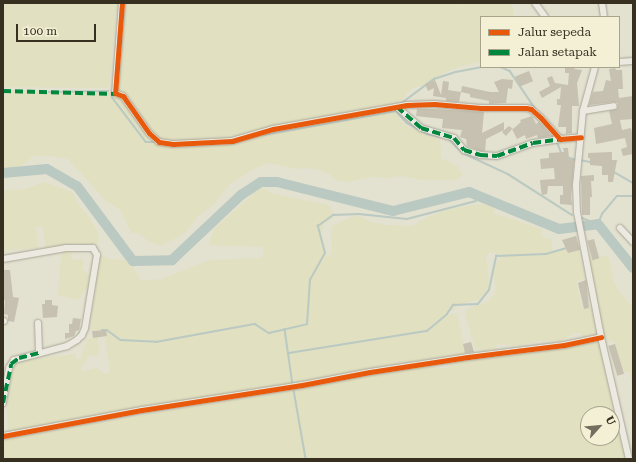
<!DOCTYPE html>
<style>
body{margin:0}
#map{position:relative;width:636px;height:462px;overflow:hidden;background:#e3e1cf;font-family:"Roboto Serif",serif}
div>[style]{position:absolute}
.farmland>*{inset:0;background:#e1e0c1}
.stream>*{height:1.5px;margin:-0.75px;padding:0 0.75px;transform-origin:0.75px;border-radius:0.75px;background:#bac9c2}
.river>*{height:10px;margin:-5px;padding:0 5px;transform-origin:5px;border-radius:5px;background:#bac9c2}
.building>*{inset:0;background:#c6c1b0;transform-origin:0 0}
.roads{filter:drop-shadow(0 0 1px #a8a598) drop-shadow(0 0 1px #a8a598)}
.minor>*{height:6px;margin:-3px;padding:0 3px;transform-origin:3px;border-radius:3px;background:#eceae0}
.quiet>*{height:4px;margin-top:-2px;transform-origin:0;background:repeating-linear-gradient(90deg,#00873e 0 8px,transparent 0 12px)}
.cycleway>*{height:5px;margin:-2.5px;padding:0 2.5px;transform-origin:2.5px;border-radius:2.5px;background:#e8590c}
span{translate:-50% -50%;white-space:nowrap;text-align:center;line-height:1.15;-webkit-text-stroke:3.5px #f3f0d6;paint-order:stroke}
.frame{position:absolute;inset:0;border:4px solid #373020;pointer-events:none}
.legend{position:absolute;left:480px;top:16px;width:140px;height:52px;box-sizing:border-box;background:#f3f0d6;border:1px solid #a8a38d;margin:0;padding:5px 7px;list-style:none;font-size:12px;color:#373020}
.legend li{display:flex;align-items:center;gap:8px;height:20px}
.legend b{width:20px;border:1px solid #a8a38d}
.north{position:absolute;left:580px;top:406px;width:40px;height:40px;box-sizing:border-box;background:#f3f0d6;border:1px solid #a8a38d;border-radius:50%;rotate:63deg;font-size:11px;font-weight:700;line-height:16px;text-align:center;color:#373020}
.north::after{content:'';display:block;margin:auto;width:14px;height:18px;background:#736e5d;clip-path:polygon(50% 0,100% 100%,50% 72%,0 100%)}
.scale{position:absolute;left:16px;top:24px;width:80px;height:18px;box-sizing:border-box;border:2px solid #373020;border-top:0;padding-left:5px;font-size:12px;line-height:14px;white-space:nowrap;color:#373020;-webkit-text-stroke:3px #f3f0d6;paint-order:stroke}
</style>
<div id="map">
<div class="farmland">
<i style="clip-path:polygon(3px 3px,117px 3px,109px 84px,107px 88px,3px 87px)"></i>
<i style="clip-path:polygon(120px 3px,460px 3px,460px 5px,470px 3px,512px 3px,514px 17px,481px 17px,481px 62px,461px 66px,442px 74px,434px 80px,434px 84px,430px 88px,416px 86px,408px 92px,394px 110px,403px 123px,410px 128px,428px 132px,440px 140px,441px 158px,457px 166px,462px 173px,460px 178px,454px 180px,423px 180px,402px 176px,389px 178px,370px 177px,348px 182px,336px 180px,329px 174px,319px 170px,309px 168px,298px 169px,269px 163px,255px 168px,229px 185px,215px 203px,197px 217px,186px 232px,161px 246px,150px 242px,138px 233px,131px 233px,121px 210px,106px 201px,68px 159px,50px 156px,33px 156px,22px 166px,3px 170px,3px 90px,110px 92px,113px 87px)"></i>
<i style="clip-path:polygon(44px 182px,72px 192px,80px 207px,90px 218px,97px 231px,99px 239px,96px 246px,86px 247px,79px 243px,76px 243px,71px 258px,72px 260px,82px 259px,84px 263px,82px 268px,89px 275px,93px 275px,97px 257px,100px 255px,109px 259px,125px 260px,139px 275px,140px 281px,162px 279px,210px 260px,261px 258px,264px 254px,262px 247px,208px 245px,215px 228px,261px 187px,270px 193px,328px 205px,332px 208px,333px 218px,324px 224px,321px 234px,326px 255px,330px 256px,332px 250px,331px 235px,332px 226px,356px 215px,371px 222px,384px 225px,412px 226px,429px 216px,451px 209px,472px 205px,492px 204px,495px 207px,493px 213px,542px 229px,541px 237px,552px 239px,552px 253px,577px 244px,585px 279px,576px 281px,582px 308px,591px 308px,597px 334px,583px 337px,580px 333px,575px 333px,561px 341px,538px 341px,519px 346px,498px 344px,495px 349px,483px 351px,479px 348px,475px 349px,465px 311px,471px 307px,486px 303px,494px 295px,496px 287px,493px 276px,494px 267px,502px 256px,500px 254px,491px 252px,486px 255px,489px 285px,486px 294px,480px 299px,460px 305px,446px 314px,448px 315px,457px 313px,465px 355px,8px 432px,7px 401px,14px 361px,76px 354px,76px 359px,81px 359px,83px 351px,88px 339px,97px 337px,100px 351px,96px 355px,89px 356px,81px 368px,81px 372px,97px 368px,103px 373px,108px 374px,110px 369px,104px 330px,89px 330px,96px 288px,85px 290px,78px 300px,58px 295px,62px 248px,46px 248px,42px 226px,36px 227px,38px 248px,8px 250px,3px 256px,3px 190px,26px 189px)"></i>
<i style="clip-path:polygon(608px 256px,614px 281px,618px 290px,633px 308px,633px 388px,629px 372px,621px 372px,615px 343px,602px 337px,585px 258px)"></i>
<i style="clip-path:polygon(evenodd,598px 339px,625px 459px,3px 459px,3px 441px,9px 438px,429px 366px,445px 369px,449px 367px,451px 362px,598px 339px,588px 414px,612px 414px,612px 438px,588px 438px,588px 414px)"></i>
</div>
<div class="stream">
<i style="left:501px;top:67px;width:10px;rotate:24deg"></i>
<i style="left:510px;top:71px;width:45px;rotate:56deg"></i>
<i style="left:3px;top:92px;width:6px"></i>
<i style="left:49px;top:92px;width:59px;rotate:-1deg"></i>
<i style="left:112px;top:97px;width:56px;rotate:52.9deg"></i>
<i style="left:146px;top:142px;width:9px"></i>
<i style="left:399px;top:105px;width:44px;rotate:-36.6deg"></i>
<i style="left:434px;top:79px;width:23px;rotate:-18deg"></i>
<i style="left:456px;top:72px;width:26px;rotate:-11deg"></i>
<i style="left:421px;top:131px;width:7px;rotate:27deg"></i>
<i style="left:427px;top:134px;width:13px;rotate:13deg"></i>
<i style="left:264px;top:135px;width:134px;rotate:-10.3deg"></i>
<i style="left:396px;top:111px;width:16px;rotate:47deg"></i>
<i style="left:407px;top:123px;width:13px;rotate:29deg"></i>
<i style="left:449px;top:139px;width:20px;rotate:45deg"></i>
<i style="left:463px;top:153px;width:50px;rotate:25deg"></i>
<i style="left:508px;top:174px;width:76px;rotate:32.6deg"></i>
<i style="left:557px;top:141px;width:14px;rotate:69deg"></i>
<i style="left:567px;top:157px;width:10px;rotate:17deg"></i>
<i style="left:580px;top:160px;width:10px;rotate:11deg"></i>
<i style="left:614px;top:172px;width:22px;rotate:30deg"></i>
<i style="left:582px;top:218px;width:17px;rotate:21deg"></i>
<i style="left:598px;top:224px;width:11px;rotate:-68deg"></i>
<i style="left:602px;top:214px;width:23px;rotate:-50deg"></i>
<i style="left:617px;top:196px;width:16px"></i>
<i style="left:285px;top:329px;width:57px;rotate:81.9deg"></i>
<i style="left:102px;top:330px;width:5px"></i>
<i style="left:107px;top:330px;width:17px;rotate:36deg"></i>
<i style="left:121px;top:340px;width:35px;rotate:3deg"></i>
<i style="left:156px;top:342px;width:101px;rotate:-10.3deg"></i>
<i style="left:255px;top:324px;width:17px;rotate:33deg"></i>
<i style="left:269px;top:333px;width:39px;rotate:-13deg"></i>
<i style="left:307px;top:324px;width:44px;rotate:-86.1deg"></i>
<i style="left:310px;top:280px;width:31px;rotate:-61deg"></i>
<i style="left:325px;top:253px;width:28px;rotate:-105deg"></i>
<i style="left:318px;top:226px;width:19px;rotate:-36deg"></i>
<i style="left:333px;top:215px;width:26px;rotate:-2deg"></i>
<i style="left:359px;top:214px;width:48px;rotate:5.9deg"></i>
<i style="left:407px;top:219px;width:71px;rotate:-14.6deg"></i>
<i style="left:289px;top:353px;width:140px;rotate:-9.1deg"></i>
<i style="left:427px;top:331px;width:26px;rotate:-40deg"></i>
<i style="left:447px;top:314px;width:11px;rotate:-56deg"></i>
<i style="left:453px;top:305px;width:25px;rotate:-2deg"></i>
<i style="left:478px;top:304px;width:18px;rotate:-52deg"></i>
<i style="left:489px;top:290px;width:35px;rotate:-78deg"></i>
<i style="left:496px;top:256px;width:50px;rotate:-2.3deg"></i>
<i style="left:546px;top:254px;width:22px;rotate:-16deg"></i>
<i style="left:294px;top:390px;width:70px;rotate:80.1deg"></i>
</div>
<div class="river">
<i style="left:3px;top:173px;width:44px;rotate:-5.2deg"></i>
<i style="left:47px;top:169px;width:34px;rotate:30deg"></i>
<i style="left:77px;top:186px;width:94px;rotate:53.3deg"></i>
<i style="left:133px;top:261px;width:39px;rotate:-1deg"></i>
<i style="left:172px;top:260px;width:95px;rotate:-43.3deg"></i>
<i style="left:241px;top:195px;width:24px;rotate:-33deg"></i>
<i style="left:261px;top:182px;width:16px"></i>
<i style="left:277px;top:182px;width:120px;rotate:14deg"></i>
<i style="left:393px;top:211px;width:78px;rotate:-14deg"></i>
<i style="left:469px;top:192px;width:97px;rotate:22.3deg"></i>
<i style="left:559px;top:229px;width:39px;rotate:-7deg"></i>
<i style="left:598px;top:224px;width:56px;rotate:51.5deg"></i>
</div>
<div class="building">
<i style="clip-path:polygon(565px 67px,576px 67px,574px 69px,582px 70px,577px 83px,579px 106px,572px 106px,572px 133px,566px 134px,566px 127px,558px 127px,561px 105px,557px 105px,557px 99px,560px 99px,561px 87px,542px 98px,539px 92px,550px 86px,547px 78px,552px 76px,555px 83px,568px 85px,569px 73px,565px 73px)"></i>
<i style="clip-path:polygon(615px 68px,616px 70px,622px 70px,623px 89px,618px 89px,619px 98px,633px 96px,633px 119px,620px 120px,622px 130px,631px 128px,633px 137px,633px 154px,623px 156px,621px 149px,627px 147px,625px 138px,596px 144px,594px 128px,612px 124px,609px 111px,617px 109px,618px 103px,613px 102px,589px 105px,593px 92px,603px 91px,606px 80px,611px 81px,609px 69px)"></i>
<i style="left:529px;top:71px;width:11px;height:15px;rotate:68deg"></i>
<i style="clip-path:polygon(502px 79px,513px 80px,512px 89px,508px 88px,506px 103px,489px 104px,489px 101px,470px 97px,470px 94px,461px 92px,462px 86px,490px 92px,499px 92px,494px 82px)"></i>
<i style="clip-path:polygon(435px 80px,441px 95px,443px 81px,449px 82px,448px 90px,461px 92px,459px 102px,446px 101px,446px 98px,433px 96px,434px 88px,428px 91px,425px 84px)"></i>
<i style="clip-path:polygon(417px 109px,434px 109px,484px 112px,482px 133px,504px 122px,504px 130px,486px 139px,485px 151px,481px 151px,467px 146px,466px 139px,460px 137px,462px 130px,442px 128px,443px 119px,416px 116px)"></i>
<i style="clip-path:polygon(532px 116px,536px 124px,539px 122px,551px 136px,538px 138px,537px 135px,526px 139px,525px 135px,517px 139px,512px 129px,506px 136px,502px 132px,509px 126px,513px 129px,521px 122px,520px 120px)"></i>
<i style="clip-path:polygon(563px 148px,568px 148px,569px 159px,574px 159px,571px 198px,572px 205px,560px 204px,560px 195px,563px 195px,563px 186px,548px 186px,547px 194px,542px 195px,541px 190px,540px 180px,555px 179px,554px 168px,541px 169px,540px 159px,549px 158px,549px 153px,564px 152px)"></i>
<i style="clip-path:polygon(612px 152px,612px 160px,617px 160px,613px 182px,608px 182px,608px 175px,602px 175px,602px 166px,590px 165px,590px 158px,588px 158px,588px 153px)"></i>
<i style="clip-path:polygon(594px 175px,594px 181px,591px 181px,592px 197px,590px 197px,590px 215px,582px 215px,581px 176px)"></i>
<i style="clip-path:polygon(576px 236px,580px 250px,568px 253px,562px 240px)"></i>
<i style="left:594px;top:239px;width:20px;height:7px;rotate:75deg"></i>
<i style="clip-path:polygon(3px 270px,10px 270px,13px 297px,19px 298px,14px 322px,8px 321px,8px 315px,4px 314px,5px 300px,3px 301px)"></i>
<i style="clip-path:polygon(586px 280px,589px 308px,584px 309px,578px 283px)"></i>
<i style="clip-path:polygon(45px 300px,52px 300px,52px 305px,58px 306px,57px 317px,43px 318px,42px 304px,45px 304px)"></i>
<i style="clip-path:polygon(73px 318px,81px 319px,79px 330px,76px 331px,74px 336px,65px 339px,65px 333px,69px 333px,69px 324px,72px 324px)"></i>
<i style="clip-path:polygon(106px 330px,107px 336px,93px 338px,92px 331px)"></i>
<i style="clip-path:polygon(471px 342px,474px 352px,465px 353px,463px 344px)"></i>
<i style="left:615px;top:344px;width:31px;height:7px;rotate:73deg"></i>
</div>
<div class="roads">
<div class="minor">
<i style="left:122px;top:3px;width:90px;rotate:94.4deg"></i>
<i style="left:115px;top:93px;width:9px;rotate:21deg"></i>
<i style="left:123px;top:96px;width:45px;rotate:54.9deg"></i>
<i style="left:149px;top:133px;width:13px;rotate:42deg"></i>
<i style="left:159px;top:142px;width:14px;rotate:8deg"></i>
<i style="left:173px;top:144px;width:59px;rotate:-2.9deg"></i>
<i style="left:232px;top:141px;width:43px;rotate:-16.3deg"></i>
<i style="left:273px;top:129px;width:136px;rotate:-10.2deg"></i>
<i style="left:407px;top:105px;width:27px;rotate:-2deg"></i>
<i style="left:434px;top:104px;width:47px;rotate:4.9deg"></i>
<i style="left:481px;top:108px;width:45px"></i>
<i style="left:526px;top:108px;width:5px;rotate:11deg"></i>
<i style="left:531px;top:109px;width:13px;rotate:42deg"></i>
<i style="left:541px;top:118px;width:28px;rotate:48deg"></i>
<i style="left:560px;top:139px;width:21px;rotate:-5deg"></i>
<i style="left:535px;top:3px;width:17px;rotate:54deg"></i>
<i style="left:602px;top:3px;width:14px;rotate:82deg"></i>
<i style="left:619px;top:62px;width:14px;rotate:-4deg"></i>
<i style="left:595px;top:67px;width:46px;rotate:105.3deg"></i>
<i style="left:583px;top:111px;width:74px;rotate:95.4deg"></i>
<i style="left:576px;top:185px;width:27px;rotate:88deg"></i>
<i style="left:577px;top:212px;width:127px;rotate:79.1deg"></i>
<i style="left:601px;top:337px;width:125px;rotate:77.1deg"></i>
<i style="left:397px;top:107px;width:32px;rotate:41deg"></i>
<i style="left:421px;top:128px;width:34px;rotate:17deg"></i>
<i style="left:454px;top:138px;width:16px;rotate:50deg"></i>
<i style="left:464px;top:150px;width:17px;rotate:17deg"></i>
<i style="left:480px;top:155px;width:17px;rotate:3deg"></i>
<i style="left:497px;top:156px;width:38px;rotate:-20deg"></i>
<i style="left:533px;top:143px;width:27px;rotate:-8deg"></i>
<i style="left:583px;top:111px;width:31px;rotate:-9deg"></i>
<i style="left:620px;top:228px;width:19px;rotate:47deg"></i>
<i style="left:3px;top:259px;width:64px;rotate:-9.9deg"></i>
<i style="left:66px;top:248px;width:27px"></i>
<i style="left:93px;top:248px;width:8px;rotate:60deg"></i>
<i style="left:97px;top:255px;width:74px;rotate:99.3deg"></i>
<i style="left:85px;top:328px;width:8px;rotate:113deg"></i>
<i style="left:82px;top:335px;width:7px;rotate:135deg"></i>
<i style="left:77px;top:340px;width:12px;rotate:149deg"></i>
<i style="left:67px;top:346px;width:55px;rotate:165.2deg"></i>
<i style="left:14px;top:360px;width:9px;rotate:122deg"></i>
<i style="left:9px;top:368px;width:36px;rotate:100deg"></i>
<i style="left:3px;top:321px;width:1px"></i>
<i style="left:38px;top:323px;width:30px;rotate:88deg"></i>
<i style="left:3px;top:436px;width:141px;rotate:-10.6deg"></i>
<i style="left:142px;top:410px;width:162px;rotate:-8.9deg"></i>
<i style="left:302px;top:385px;width:69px;rotate:-10.8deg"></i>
<i style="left:370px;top:372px;width:99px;rotate:-8.7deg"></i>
<i style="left:468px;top:357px;width:97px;rotate:-7.1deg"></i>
<i style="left:564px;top:345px;width:38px;rotate:-12deg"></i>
</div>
</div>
<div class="quiet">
<i style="left:3px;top:91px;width:114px;rotate:1.5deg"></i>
<i style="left:397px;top:107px;width:32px;rotate:41deg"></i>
<i style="left:421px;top:128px;width:34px;rotate:17deg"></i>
<i style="left:454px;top:138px;width:16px;rotate:50deg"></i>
<i style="left:464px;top:150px;width:17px;rotate:17deg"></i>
<i style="left:480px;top:155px;width:17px;rotate:3deg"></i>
<i style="left:497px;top:156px;width:38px;rotate:-20deg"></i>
<i style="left:533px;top:143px;width:27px;rotate:-8deg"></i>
<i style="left:3px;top:403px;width:40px;rotate:-78deg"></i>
<i style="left:11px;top:364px;width:10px;rotate:-37deg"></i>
<i style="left:19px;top:358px;width:21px;rotate:-14deg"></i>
</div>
<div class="cycleway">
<i style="left:122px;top:3px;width:90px;rotate:94.4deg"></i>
<i style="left:115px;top:93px;width:9px;rotate:21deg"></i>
<i style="left:123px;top:96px;width:45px;rotate:54.9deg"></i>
<i style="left:149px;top:133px;width:13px;rotate:42deg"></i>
<i style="left:159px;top:142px;width:14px;rotate:8deg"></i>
<i style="left:173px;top:144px;width:59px;rotate:-2.9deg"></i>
<i style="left:232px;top:141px;width:43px;rotate:-16.3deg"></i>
<i style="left:273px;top:129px;width:136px;rotate:-10.2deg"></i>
<i style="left:407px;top:105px;width:27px;rotate:-2deg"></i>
<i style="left:434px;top:104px;width:47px;rotate:4.9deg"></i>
<i style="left:481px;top:108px;width:45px"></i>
<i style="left:526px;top:108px;width:5px;rotate:11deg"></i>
<i style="left:531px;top:109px;width:13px;rotate:42deg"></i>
<i style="left:541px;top:118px;width:28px;rotate:48deg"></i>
<i style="left:560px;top:139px;width:21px;rotate:-5deg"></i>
<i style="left:3px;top:436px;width:141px;rotate:-10.6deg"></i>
<i style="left:142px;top:410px;width:162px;rotate:-8.9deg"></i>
<i style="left:302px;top:385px;width:69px;rotate:-10.8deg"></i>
<i style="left:370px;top:372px;width:99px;rotate:-8.7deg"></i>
<i style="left:468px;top:357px;width:97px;rotate:-7.1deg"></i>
<i style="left:564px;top:345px;width:38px;rotate:-12deg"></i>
</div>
<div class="frame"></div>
<ul class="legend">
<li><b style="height:5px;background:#e8590c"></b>Jalur sepeda</li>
<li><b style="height:5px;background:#00873e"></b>Jalan setapak</li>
</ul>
<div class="north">U</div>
<div class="scale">100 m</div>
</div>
